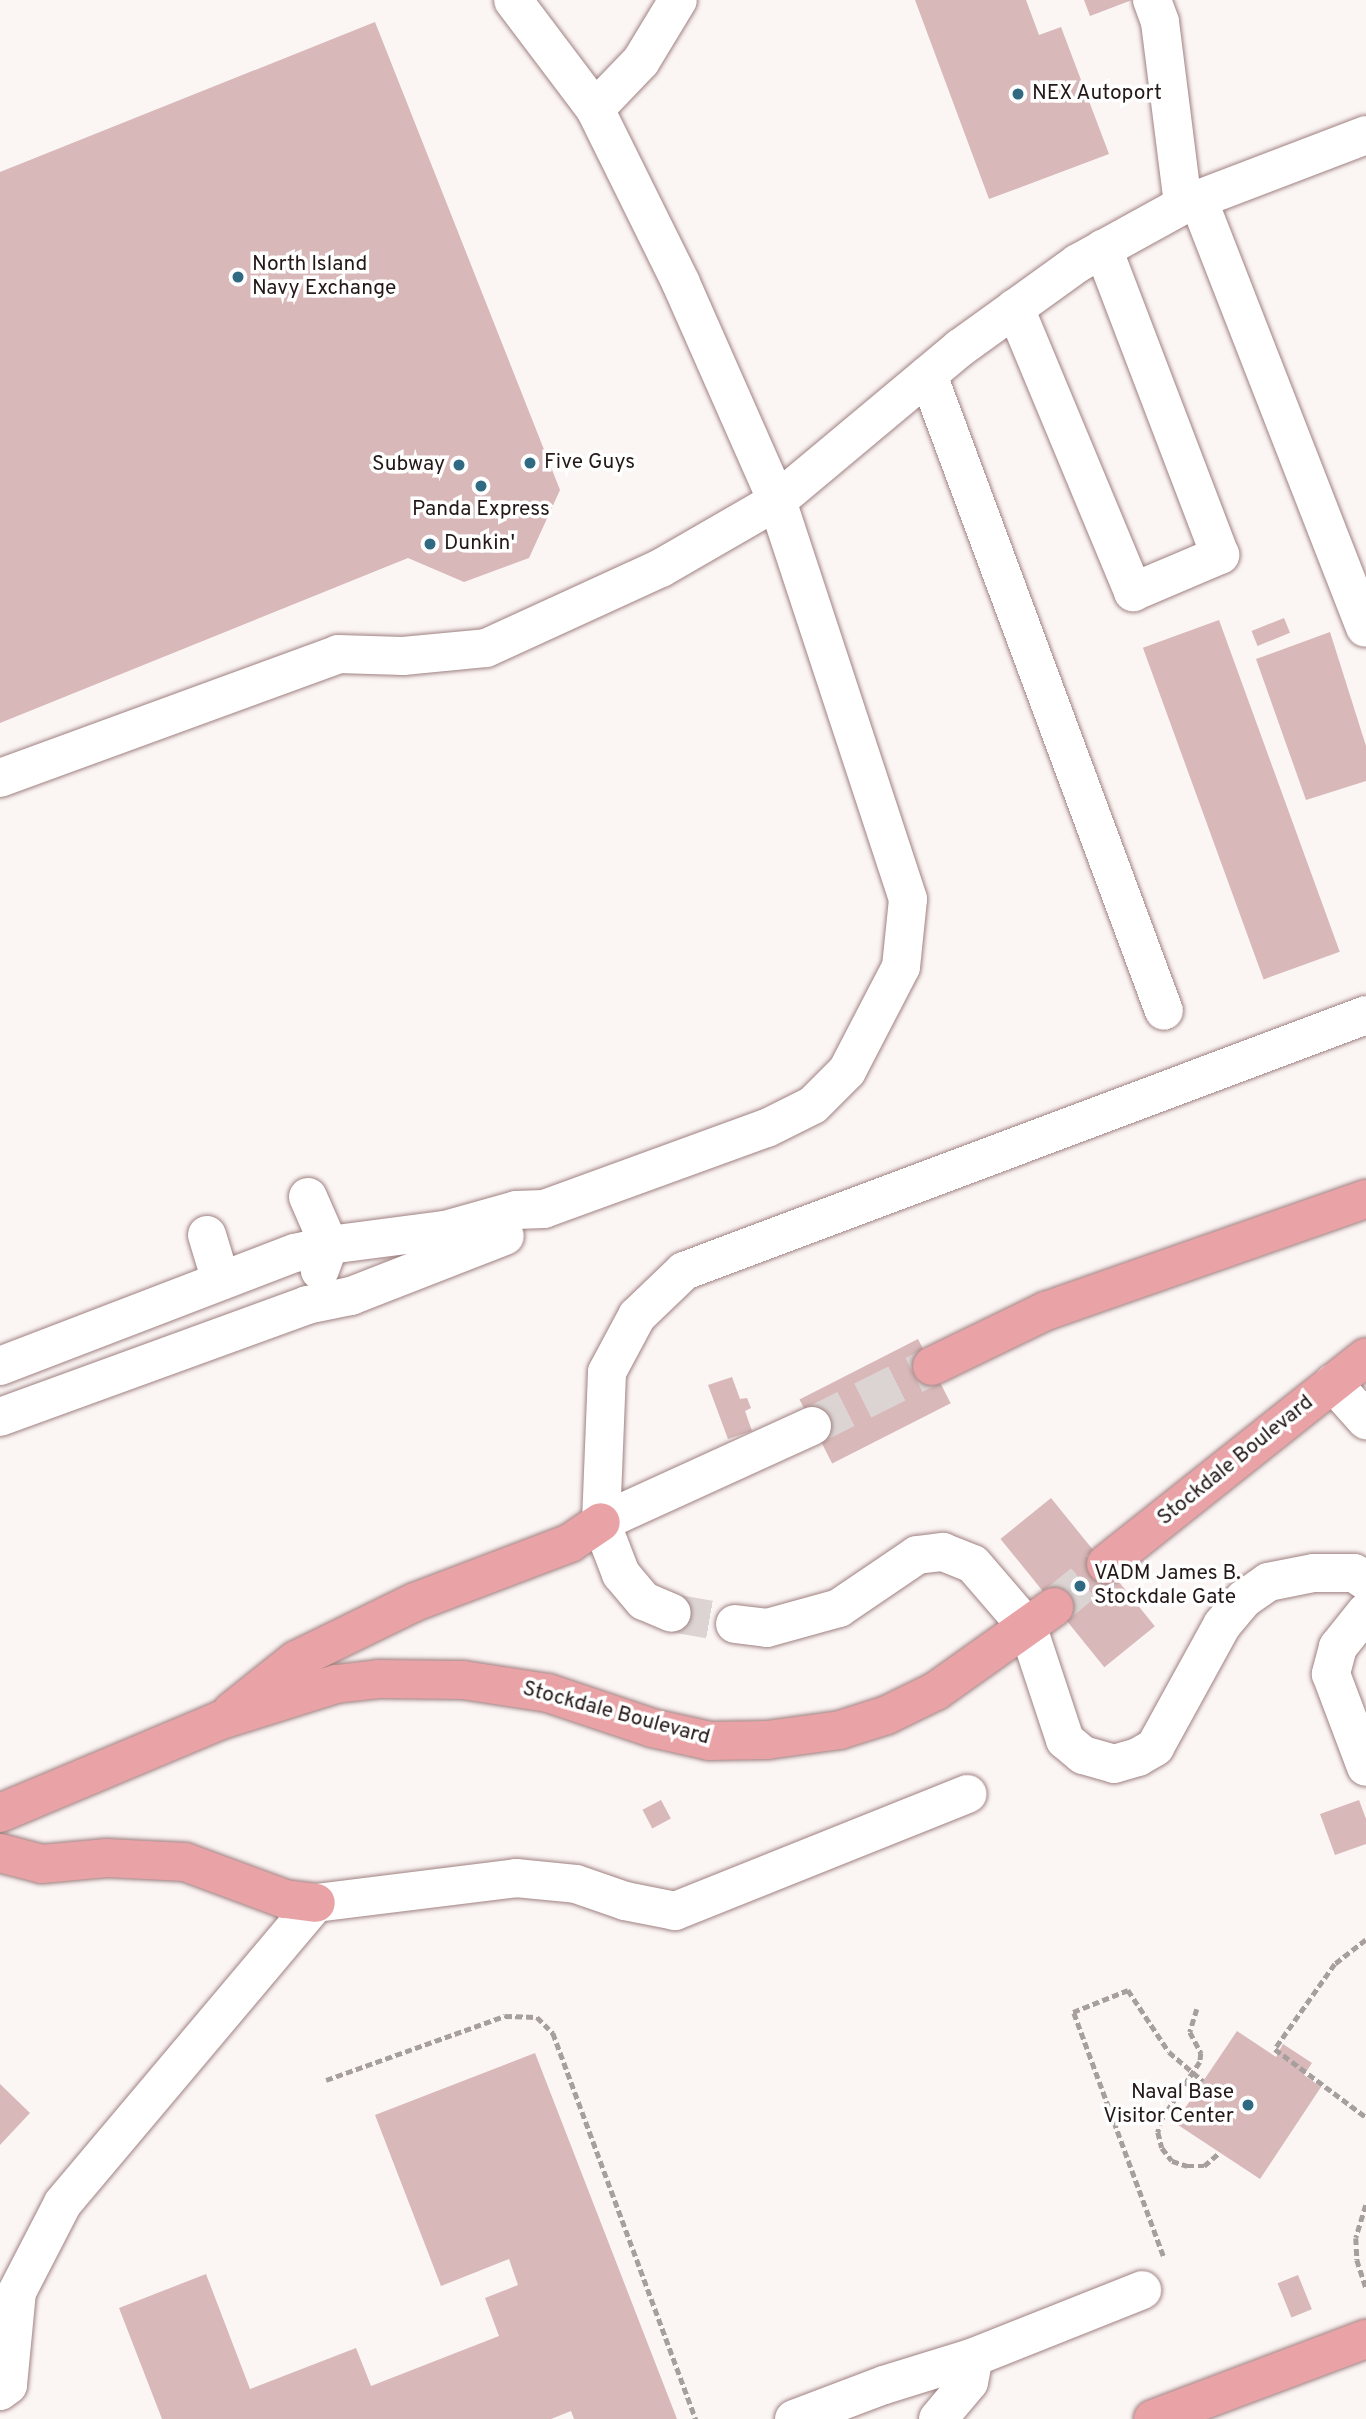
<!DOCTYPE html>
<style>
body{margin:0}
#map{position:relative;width:1366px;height:2419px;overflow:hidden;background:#fbf5f4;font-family:Overpass,sans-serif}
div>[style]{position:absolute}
.building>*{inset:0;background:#d8b8b8;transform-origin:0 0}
.minor-tunnel>*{height:38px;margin-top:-19px;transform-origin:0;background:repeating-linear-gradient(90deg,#dbd4d3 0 38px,transparent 0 57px)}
.major-tunnel>*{height:38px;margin-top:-19px;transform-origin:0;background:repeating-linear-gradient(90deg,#dbd4d3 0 38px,transparent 0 57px)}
.path>*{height:4.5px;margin-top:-2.25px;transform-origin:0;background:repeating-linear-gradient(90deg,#a79f9e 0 7px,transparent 0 10.5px)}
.roads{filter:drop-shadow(0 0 2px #9f8181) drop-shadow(0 0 2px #9f8181)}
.minor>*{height:38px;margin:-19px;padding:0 19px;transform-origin:19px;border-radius:19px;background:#fff}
.major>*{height:38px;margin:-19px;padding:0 19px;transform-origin:19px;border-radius:19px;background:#e9a3a6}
.dots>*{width:19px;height:19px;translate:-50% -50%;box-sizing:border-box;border:4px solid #fff;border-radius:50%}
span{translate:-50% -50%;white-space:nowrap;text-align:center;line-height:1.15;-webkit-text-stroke:7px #fff;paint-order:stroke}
.poi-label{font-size:21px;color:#241818}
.left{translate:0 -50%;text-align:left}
.right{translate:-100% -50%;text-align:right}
.street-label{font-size:21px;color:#241818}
</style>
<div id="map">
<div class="building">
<i style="clip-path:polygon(915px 0,1026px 0,1039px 35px,1061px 27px,1109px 154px,989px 199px)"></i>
<i style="clip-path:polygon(1084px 0,1132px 0,1090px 16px)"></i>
<i style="clip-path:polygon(375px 22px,560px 490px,529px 558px,464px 582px,408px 558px,0 723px,0 172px)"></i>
<i style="left:1284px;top:618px;width:16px;height:35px;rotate:68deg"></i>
<i style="left:1219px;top:620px;width:353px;height:81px;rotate:70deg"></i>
<i style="clip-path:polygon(1330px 632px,1366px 746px,1366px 781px,1306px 800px,1256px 659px)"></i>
<i style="left:918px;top:1339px;width:72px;height:133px;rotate:63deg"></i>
<i style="clip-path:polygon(732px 1377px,740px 1399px,747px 1398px,751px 1408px,745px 1411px,752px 1431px,728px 1439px,708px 1385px)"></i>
<i style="left:1051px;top:1498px;width:165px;height:65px;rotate:51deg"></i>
<i style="left:661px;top:1800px;width:21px;height:21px;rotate:62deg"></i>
<i style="clip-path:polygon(1359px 1800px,1366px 1819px,1366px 1844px,1335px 1855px,1320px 1814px)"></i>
<i style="clip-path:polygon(1237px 2031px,1276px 2057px,1283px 2044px,1312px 2063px,1304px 2075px,1321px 2087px,1260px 2179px,1175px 2123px)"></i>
<i style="clip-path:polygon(535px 2053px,677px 2419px,574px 2419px,571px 2411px,551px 2419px,162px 2419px,119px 2308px,206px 2274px,250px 2389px,356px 2348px,371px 2386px,499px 2336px,485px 2298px,518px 2285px,509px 2259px,441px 2286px,375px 2115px)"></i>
<i style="clip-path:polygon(0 2084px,30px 2113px,0 2145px)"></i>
<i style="left:1298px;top:2275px;width:37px;height:22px;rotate:68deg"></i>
</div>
<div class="minor-tunnel">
<i style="left:672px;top:1613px;width:64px;rotate:9.9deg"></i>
</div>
<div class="major-tunnel">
<i style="left:812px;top:1426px;width:134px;rotate:-26.6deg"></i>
<i style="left:1054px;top:1607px;width:67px;rotate:-39.6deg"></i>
</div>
<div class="path">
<i style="left:1366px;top:1940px;width:39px;rotate:142deg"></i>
<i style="left:1335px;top:1964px;width:104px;rotate:125.2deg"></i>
<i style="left:1275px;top:2049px;width:114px;rotate:36.8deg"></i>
<i style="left:1197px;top:2009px;width:24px;rotate:107deg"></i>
<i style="left:1190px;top:2032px;width:24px;rotate:62deg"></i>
<i style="left:1201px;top:2053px;width:9px;rotate:96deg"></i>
<i style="left:1200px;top:2062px;width:69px;rotate:123.7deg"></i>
<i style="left:1162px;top:2119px;width:14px;rotate:107deg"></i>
<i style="left:1158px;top:2132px;width:16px;rotate:76deg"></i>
<i style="left:1162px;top:2148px;width:16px;rotate:52deg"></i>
<i style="left:1172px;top:2161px;width:16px;rotate:18deg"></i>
<i style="left:1187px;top:2166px;width:17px"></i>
<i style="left:1204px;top:2166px;width:21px;rotate:-41deg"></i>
<i style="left:326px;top:2080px;width:190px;rotate:-19.7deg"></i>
<i style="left:505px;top:2016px;width:32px;rotate:2deg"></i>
<i style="left:537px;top:2017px;width:23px;rotate:45deg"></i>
<i style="left:553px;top:2033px;width:412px;rotate:69.7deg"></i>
<i style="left:1366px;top:2205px;width:34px;rotate:107deg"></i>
<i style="left:1356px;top:2238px;width:22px;rotate:87deg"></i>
<i style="left:1357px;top:2260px;width:29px;rotate:72deg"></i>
<i style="left:1163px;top:2256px;width:260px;rotate:-110.2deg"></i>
<i style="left:1073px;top:2012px;width:59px;rotate:-21.8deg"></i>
<i style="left:1128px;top:1990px;width:74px;rotate:56.5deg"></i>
<i style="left:1169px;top:2052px;width:45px;rotate:40.5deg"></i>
</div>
<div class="roads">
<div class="minor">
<i style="left:1152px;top:0;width:23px;rotate:70deg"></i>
<i style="left:1160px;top:22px;width:184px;rotate:82.8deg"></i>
<i style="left:595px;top:109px;width:66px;rotate:-46.2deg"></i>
<i style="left:641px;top:61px;width:71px;rotate:-58.8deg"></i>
<i style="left:1198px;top:199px;width:460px;rotate:68.7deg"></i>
<i style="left:1015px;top:308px;width:308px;rotate:67.4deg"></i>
<i style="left:1133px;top:592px;width:95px;rotate:-23deg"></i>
<i style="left:1220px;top:555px;width:328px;rotate:-110.9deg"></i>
<i style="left:928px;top:375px;width:678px;rotate:69.64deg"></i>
<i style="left:0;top:778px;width:360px;rotate:-20.1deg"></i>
<i style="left:338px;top:654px;width:65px;rotate:1.8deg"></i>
<i style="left:403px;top:656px;width:83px;rotate:-5.5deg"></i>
<i style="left:486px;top:648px;width:192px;rotate:-24.6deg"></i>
<i style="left:661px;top:568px;width:134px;rotate:-30deg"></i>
<i style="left:777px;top:501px;width:239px;rotate:-39.9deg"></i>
<i style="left:960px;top:348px;width:145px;rotate:-35.8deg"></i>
<i style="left:1078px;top:263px;width:120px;rotate:-28.9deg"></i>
<i style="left:1183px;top:205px;width:196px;rotate:-20.9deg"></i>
<i style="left:308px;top:1197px;width:52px;rotate:66.4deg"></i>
<i style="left:329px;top:1245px;width:27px;rotate:110deg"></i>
<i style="left:207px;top:1235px;width:48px;rotate:73.1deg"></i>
<i style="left:0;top:1366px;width:316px;rotate:-21deg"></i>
<i style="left:295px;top:1253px;width:35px;rotate:-13deg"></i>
<i style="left:329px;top:1245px;width:117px;rotate:-7.4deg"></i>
<i style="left:445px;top:1230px;width:74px;rotate:-15.7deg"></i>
<i style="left:516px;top:1210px;width:28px;rotate:-2deg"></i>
<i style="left:544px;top:1209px;width:237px;rotate:-20deg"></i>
<i style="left:767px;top:1128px;width:51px;rotate:-26.6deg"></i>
<i style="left:813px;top:1105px;width:48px;rotate:-45deg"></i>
<i style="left:847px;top:1071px;width:117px;rotate:-62.6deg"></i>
<i style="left:901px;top:967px;width:68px;rotate:-84.1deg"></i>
<i style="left:908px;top:899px;width:419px;rotate:-108.2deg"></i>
<i style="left:777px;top:501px;width:238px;rotate:-113.8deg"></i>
<i style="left:681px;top:283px;width:194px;rotate:-116.3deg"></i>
<i style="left:595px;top:109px;width:136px;rotate:-127deg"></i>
<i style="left:1333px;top:1383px;width:50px;rotate:48.3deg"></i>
<i style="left:0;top:1417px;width:327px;rotate:-20deg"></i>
<i style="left:307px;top:1305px;width:45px;rotate:-11.6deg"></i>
<i style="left:351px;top:1296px;width:165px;rotate:-21.3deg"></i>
<i style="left:812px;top:1426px;width:232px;rotate:155.5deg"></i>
<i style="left:601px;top:1522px;width:150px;rotate:-87.7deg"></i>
<i style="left:607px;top:1372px;width:64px;rotate:-61.8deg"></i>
<i style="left:637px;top:1316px;width:65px;rotate:-43.8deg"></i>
<i style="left:684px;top:1271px;width:728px;rotate:-20.57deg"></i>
<i style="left:601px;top:1522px;width:56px;rotate:69deg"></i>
<i style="left:621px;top:1574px;width:35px;rotate:50deg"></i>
<i style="left:644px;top:1601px;width:30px;rotate:23deg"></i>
<i style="left:1366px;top:1612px;width:45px;rotate:128.7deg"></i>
<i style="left:1338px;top:1647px;width:28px;rotate:105deg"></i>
<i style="left:1331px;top:1674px;width:99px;rotate:69.4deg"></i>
<i style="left:735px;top:1624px;width:32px;rotate:7deg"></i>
<i style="left:767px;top:1628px;width:75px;rotate:-15.5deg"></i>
<i style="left:839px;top:1608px;width:94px;rotate:-34.2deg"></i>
<i style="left:917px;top:1555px;width:26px;rotate:-7deg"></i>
<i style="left:943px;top:1552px;width:32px;rotate:22deg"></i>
<i style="left:973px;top:1564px;width:84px;rotate:49.3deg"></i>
<i style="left:1028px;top:1628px;width:118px;rotate:71.7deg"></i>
<i style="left:1065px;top:1740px;width:23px;rotate:40deg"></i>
<i style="left:1083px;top:1755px;width:32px;rotate:16deg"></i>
<i style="left:1114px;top:1764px;width:25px;rotate:-16deg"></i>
<i style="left:1138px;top:1757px;width:20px;rotate:-30deg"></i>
<i style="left:1155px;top:1747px;width:139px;rotate:-61.2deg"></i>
<i style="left:1222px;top:1625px;width:34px;rotate:-50deg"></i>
<i style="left:1244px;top:1599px;width:29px;rotate:-35deg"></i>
<i style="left:1268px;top:1582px;width:47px;rotate:-11.1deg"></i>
<i style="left:1314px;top:1573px;width:40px"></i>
<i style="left:1354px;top:1573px;width:14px;rotate:34deg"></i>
<i style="left:0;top:2391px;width:10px;rotate:-37deg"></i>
<i style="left:8px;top:2385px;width:93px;rotate:-84.5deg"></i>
<i style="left:17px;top:2292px;width:100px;rotate:-62.7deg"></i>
<i style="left:63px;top:2203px;width:392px;rotate:-49.9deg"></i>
<i style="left:316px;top:1903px;width:202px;rotate:-7.1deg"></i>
<i style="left:516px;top:1878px;width:60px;rotate:5.7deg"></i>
<i style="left:576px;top:1884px;width:52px;rotate:19.1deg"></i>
<i style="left:625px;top:1901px;width:51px;rotate:11.3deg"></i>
<i style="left:675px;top:1911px;width:315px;rotate:-21.8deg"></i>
<i style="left:794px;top:2419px;width:96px;rotate:-20.7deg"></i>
<i style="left:884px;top:2385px;width:94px;rotate:-17.3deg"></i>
<i style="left:938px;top:2419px;width:48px;rotate:-50deg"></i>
<i style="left:969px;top:2382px;width:25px;rotate:-79deg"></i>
<i style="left:974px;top:2357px;width:181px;rotate:-21.7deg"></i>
</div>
<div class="major">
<i style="left:932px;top:1366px;width:127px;rotate:-25.8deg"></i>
<i style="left:1046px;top:1311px;width:339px;rotate:-19.3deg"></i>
<i style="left:1106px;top:1564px;width:332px;rotate:-38.5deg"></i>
<i style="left:232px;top:1711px;width:82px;rotate:-38.6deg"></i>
<i style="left:296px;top:1660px;width:132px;rotate:-26deg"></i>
<i style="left:415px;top:1602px;width:166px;rotate:-20.8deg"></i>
<i style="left:570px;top:1543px;width:37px;rotate:-34deg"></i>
<i style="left:0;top:1813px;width:240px;rotate:-22.8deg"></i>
<i style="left:221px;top:1720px;width:121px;rotate:-17.4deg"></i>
<i style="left:336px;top:1684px;width:43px;rotate:-6.6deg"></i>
<i style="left:379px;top:1679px;width:84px;rotate:0.7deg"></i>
<i style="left:463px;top:1680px;width:86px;rotate:8.7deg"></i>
<i style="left:548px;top:1693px;width:110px;rotate:18.6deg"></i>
<i style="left:652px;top:1728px;width:59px;rotate:12.6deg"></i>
<i style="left:710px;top:1741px;width:57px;rotate:-1deg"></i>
<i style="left:767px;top:1740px;width:74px;rotate:-7.8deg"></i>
<i style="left:840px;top:1730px;width:49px;rotate:-17.7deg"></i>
<i style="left:887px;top:1715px;width:55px;rotate:-26.1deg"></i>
<i style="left:936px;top:1691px;width:145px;rotate:-35.4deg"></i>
<i style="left:0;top:1853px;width:43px;rotate:14.7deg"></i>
<i style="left:42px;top:1864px;width:65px;rotate:-5.3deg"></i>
<i style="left:107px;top:1858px;width:78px;rotate:2.9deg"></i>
<i style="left:185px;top:1862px;width:107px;rotate:20.3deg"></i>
<i style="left:285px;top:1899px;width:31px;rotate:7deg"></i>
<i style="left:1153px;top:2419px;width:228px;rotate:-20.6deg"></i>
</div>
</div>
<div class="dots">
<i style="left:1018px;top:94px;background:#306982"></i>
<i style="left:238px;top:277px;background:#306982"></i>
<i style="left:530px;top:463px;background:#306982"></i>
<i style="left:459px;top:465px;background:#306982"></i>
<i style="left:481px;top:486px;background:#306982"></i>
<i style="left:430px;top:544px;background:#306982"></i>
<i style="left:1080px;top:1586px;background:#306982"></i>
<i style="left:1248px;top:2105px;background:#306982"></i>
</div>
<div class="poi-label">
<span class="left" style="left:1032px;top:94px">NEX Autoport</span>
<span class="left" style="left:252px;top:277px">North Island<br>Navy Exchange</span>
<span class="left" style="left:544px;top:463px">Five Guys</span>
<span class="right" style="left:445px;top:465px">Subway</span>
<span style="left:481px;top:510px">Panda Express</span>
<span class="left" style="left:444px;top:544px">Dunkin'</span>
<span class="left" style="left:1094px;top:1586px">VADM James B.<br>Stockdale Gate</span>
<span class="right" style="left:1234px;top:2105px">Naval Base<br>Visitor Center</span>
</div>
<div class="street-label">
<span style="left:1236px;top:1461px;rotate:-39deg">Stockdale Boulevard</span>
<span style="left:616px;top:1714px;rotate:15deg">Stockdale Boulevard</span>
</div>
</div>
